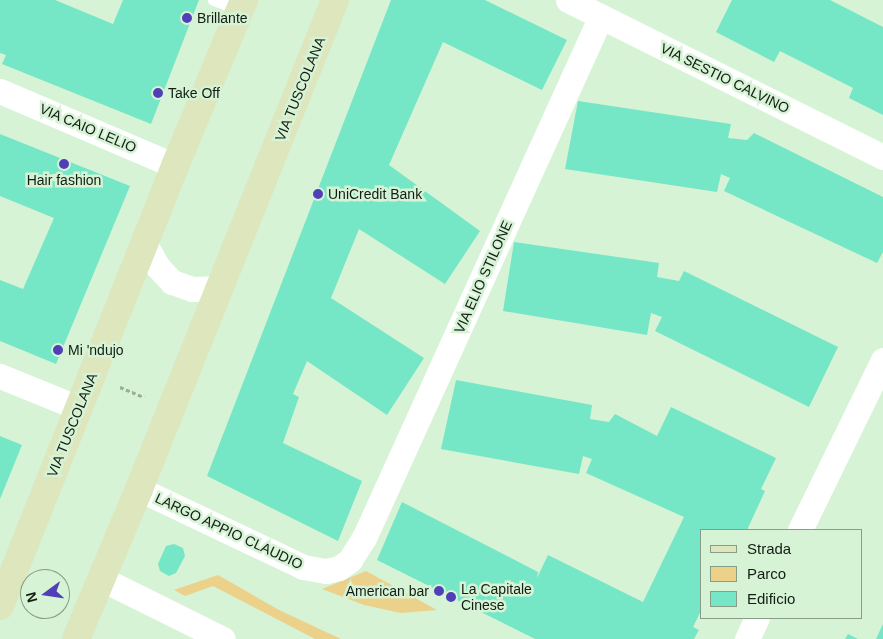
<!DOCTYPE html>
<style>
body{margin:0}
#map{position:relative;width:883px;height:639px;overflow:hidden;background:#d6f3d6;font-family:Arial,sans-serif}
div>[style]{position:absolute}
.green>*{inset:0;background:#ebd18a}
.building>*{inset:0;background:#75e6c6}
.path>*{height:3px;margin-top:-1.5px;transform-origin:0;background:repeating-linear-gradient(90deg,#98af98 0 4px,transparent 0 6.5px)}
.service>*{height:12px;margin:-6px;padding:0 6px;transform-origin:6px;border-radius:6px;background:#fff}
.minor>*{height:25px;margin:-12.5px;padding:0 12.5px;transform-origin:12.5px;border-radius:12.5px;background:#fff}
.primary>*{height:28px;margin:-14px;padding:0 14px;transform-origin:14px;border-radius:14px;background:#dde6bc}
.dots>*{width:14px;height:14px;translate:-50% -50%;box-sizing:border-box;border:2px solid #d6f3d6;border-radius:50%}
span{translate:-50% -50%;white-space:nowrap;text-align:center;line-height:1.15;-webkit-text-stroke:5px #d6f3d6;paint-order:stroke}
.poi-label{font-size:14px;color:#131d13}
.left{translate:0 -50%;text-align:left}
.right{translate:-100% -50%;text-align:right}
.street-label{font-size:14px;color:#131d13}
.legend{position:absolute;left:700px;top:529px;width:162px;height:90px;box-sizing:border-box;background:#d6f3d6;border:1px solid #889d88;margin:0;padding:6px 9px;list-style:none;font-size:15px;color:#131d13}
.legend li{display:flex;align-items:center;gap:10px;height:25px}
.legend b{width:25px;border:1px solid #889d88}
.north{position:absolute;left:20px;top:569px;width:50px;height:50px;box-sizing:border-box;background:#d6f3d6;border:1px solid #889d88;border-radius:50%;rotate:256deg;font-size:14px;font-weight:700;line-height:20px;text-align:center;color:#131d13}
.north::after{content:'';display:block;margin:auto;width:18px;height:22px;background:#5040b7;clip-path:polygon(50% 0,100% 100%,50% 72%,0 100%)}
</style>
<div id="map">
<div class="green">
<i style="clip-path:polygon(366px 571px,437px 610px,401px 613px,364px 605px,322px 589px)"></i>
<i style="clip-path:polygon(218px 575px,279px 610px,341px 639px,315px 639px,213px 586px,185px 596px,174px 590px)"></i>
</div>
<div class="building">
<i style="clip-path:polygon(0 0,55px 0,113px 24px,123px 0,199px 0,151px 124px,2px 64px,6px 55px,0 53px)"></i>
<i style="clip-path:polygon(391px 0,485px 0,567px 40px,542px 90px,443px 42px,389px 165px,480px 231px,445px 284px,359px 229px,331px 298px,424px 358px,387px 415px,307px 361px,293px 394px,299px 397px,283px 443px,362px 481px,338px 541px,207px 476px)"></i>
<i style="clip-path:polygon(732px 0,830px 0,883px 27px,883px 115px,849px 98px,853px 88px,780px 51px,774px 62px,716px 32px)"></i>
<i style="clip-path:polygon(578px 101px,731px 124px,728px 138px,747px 140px,754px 133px,883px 197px,883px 252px,877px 263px,724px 191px,730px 178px,721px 174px,717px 192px,565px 169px)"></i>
<i style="clip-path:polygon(0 134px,130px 186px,56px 364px,0 341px,0 280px,23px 289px,54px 218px,0 196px)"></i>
<i style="clip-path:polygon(514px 242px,659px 263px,657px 277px,679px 281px,684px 271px,838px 347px,809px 407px,655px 331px,662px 317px,651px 313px,647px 335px,503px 311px)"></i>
<i style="clip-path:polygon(456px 380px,592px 405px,590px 419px,609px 422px,615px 414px,657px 436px,671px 407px,776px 458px,761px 489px,765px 491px,747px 530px,702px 530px,702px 609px,693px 627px,699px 630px,694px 639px,535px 639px,377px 560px,402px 502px,538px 572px,537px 578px,548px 555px,643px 602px,684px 517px,586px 473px,592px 459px,583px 456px,579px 474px,441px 449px)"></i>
<i style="clip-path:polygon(0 436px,22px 445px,0 499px)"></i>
<i style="clip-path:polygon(174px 544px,183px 548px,185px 556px,176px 573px,169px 576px,160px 571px,158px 564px,166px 546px)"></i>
<i style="clip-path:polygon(883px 624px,883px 639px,876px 639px)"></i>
<i style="clip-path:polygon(848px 634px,858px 639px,845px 639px)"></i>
</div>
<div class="path">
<i style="left:120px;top:387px;width:26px;rotate:23deg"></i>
</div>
<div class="service">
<i style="left:214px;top:0;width:28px;rotate:21deg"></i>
</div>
<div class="minor">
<i style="left:568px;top:0;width:352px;rotate:26.5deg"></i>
<i style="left:0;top:91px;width:190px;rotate:23.2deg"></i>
<i style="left:145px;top:244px;width:25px;rotate:61deg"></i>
<i style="left:157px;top:266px;width:22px;rotate:47deg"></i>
<i style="left:172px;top:282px;width:21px;rotate:19deg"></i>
<i style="left:192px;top:289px;width:28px;rotate:-2deg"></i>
<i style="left:0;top:376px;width:85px;rotate:22.1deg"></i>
<i style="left:139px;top:489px;width:182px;rotate:25.4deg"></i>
<i style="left:303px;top:567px;width:23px;rotate:10deg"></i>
<i style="left:326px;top:571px;width:13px;rotate:-13deg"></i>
<i style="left:339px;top:568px;width:14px;rotate:-36deg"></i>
<i style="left:350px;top:560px;width:26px;rotate:-58deg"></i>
<i style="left:364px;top:538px;width:573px;rotate:-65.58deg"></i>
<i style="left:800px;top:530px;width:189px;rotate:-64deg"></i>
<i style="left:100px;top:578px;width:137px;rotate:26.4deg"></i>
<i style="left:747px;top:639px;width:23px;rotate:-65deg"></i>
</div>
<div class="primary">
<i style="left:0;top:606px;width:474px;rotate:-68.3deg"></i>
<i style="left:175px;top:166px;width:180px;rotate:-67.4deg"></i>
<i style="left:76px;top:639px;width:163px;rotate:-67.2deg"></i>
<i style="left:139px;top:489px;width:527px;rotate:-68.16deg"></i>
</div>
<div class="dots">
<i style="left:187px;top:18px;background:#5040b7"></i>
<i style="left:158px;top:93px;background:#5040b7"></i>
<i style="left:64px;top:164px;background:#5040b7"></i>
<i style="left:318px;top:194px;background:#5040b7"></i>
<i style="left:58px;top:350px;background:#5040b7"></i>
<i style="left:439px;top:591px;background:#5040b7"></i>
<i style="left:451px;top:597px;background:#5040b7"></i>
</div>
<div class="poi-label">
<span class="left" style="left:197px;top:18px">Brillante</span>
<span class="left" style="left:168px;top:93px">Take Off</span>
<span style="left:64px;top:180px">Hair fashion</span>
<span class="left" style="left:328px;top:194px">UniCredit Bank</span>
<span class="left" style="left:68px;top:350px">Mi 'ndujo</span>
<span class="left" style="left:461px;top:597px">La Capitale<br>Cinese</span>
<span class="right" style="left:429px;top:591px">American bar</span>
</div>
<div class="street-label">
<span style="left:725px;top:78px;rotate:26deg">VIA SESTIO CALVINO</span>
<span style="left:300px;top:89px;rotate:-68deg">VIA TUSCOLANA</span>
<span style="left:88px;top:128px;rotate:23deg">VIA CAIO LELIO</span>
<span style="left:483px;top:277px;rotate:-66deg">VIA ELIO STILONE</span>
<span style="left:72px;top:425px;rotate:-68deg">VIA TUSCOLANA</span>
<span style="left:229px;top:531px;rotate:25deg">LARGO APPIO CLAUDIO</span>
</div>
<ul class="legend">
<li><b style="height:6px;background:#dde6bc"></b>Strada</li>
<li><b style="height:14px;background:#ebd18a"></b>Parco</li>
<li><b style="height:14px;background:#75e6c6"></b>Edificio</li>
</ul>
<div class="north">N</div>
</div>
